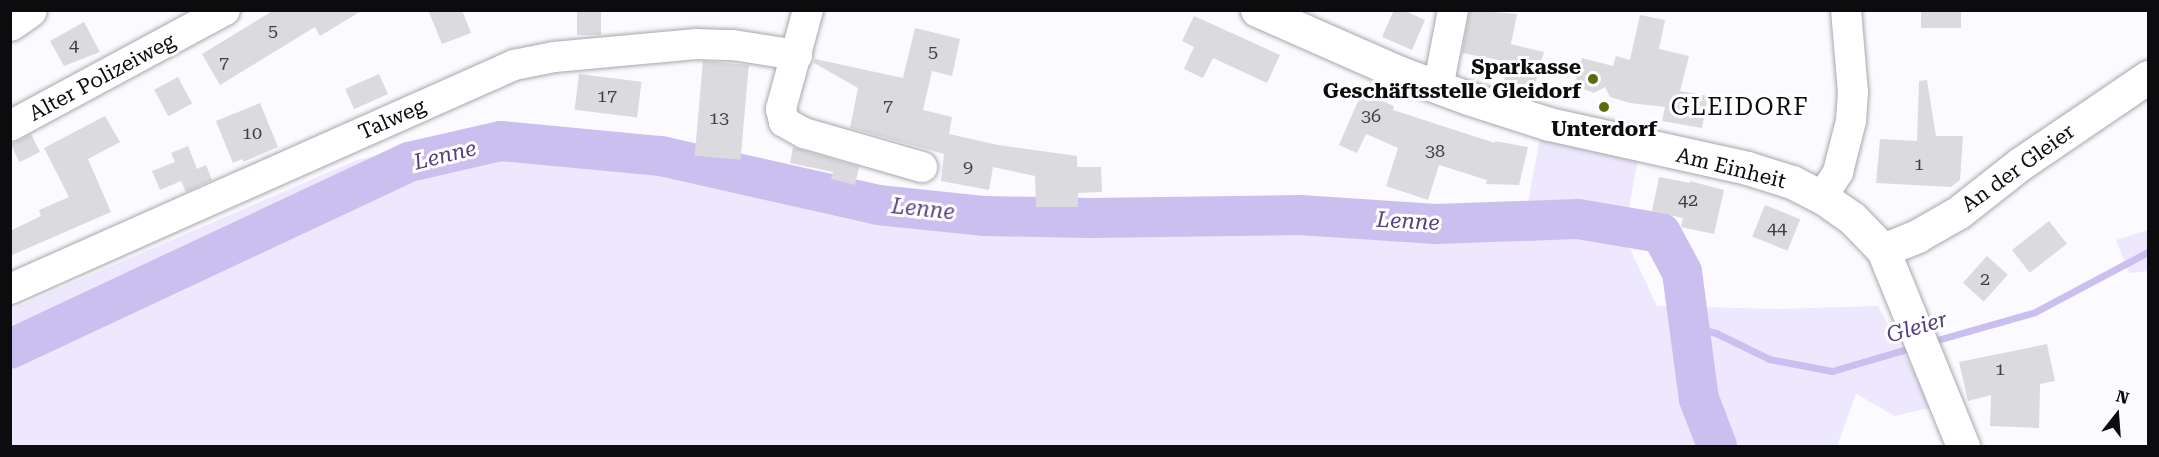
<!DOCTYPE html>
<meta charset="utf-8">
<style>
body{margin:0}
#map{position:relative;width:2159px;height:457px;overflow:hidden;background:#fbfaff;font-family:"Roboto Serif",serif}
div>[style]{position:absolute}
.green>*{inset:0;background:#ede8fd}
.stream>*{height:7px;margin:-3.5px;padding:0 3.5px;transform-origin:3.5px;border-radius:3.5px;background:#cbbff0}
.river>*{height:40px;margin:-20px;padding:0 20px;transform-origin:20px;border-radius:20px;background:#cbbff0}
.building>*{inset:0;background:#dbdadf;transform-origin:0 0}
.roads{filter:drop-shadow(0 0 2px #a8a7ac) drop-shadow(0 0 2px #a8a7ac)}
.minor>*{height:30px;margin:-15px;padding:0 15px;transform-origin:15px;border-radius:15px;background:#fff}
.major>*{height:33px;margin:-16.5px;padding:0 16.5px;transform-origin:16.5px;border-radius:16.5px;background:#fff}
.dots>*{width:16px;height:16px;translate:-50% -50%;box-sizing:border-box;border:3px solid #fff;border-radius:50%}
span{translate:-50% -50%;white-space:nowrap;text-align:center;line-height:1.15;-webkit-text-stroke:6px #fff;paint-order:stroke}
.number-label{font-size:18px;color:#403f42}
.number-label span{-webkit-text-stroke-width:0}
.poi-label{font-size:21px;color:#0c0b0d;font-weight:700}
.right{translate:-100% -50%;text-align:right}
.street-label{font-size:21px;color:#0c0b0d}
.water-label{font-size:22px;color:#53417d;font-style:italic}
.quarter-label{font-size:24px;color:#0c0b0d;letter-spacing:1.5px}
.frame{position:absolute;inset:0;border:12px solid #0c0b0d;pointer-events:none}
.north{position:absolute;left:2087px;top:385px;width:60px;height:60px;-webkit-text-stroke:4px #fff;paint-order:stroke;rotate:17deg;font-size:16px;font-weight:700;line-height:24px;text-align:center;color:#0c0b0d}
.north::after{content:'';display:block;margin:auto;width:21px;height:27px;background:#0c0b0d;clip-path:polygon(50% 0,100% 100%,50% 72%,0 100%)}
</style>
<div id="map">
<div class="green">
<i style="clip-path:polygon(501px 126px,600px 142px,897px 224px,1124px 231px,1276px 218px,1521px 240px,1540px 138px,1638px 158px,1624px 236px,1657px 306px,1777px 309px,1878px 306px,1933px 407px,1895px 416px,1856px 394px,1837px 446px,11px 446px,10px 310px,357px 160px)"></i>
<i style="clip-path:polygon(2148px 230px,2148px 271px,2129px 273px,2116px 240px)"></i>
</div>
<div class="stream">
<i style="left:1688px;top:326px;width:29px;rotate:14deg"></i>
<i style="left:1716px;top:333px;width:59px;rotate:26.1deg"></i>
<i style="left:1769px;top:359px;width:64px;rotate:10.8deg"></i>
<i style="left:1832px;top:371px;width:85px;rotate:-16.3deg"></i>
<i style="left:1930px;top:342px;width:109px;rotate:-15.9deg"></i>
<i style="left:2035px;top:312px;width:128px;rotate:-28deg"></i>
</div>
<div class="river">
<i style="left:10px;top:349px;width:441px;rotate:-25.1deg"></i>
<i style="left:409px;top:162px;width:94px;rotate:-12.9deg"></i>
<i style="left:501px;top:141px;width:161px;rotate:5.4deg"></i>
<i style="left:661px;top:156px;width:222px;rotate:12.7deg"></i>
<i style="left:878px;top:205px;width:108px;rotate:5.9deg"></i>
<i style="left:985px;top:216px;width:105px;rotate:1.1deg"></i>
<i style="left:1090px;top:218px;width:210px;rotate:-0.8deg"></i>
<i style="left:1300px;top:215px;width:136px;rotate:3.8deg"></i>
<i style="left:1436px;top:224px;width:142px;rotate:-2deg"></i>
<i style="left:1578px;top:219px;width:84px;rotate:9.6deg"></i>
<i style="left:1661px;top:233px;width:44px;rotate:61.7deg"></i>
<i style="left:1682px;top:272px;width:128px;rotate:82.4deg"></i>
<i style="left:1699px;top:399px;width:50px;rotate:69deg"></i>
</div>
<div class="building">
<i style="clip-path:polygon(274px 10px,363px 10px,320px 36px,315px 27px,220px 85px,202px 54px)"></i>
<i style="clip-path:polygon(428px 10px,462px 10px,471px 33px,442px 44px)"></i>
<i style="left:577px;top:10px;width:24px;height:25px"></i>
<i style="clip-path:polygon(1394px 10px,1403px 10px,1425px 20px,1412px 50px,1382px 37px)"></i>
<i style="clip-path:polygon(1470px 10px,1517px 14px,1511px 44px,1544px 52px,1534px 88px,1504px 80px,1509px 62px,1462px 53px)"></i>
<i style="left:1921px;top:10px;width:40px;height:18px"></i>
<i style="clip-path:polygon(1640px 15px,1665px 20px,1659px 49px,1689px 56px,1680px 91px,1708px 96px,1702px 128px,1662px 121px,1665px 107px,1630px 103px,1610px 97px,1605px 87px,1594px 93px,1575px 86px,1582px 58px,1613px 66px,1616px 56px,1630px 60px)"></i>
<i style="clip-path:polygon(1194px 16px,1280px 55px,1267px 83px,1213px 58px,1203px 78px,1184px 69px,1194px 47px,1182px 41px)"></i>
<i style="clip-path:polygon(84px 22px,100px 52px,64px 66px,50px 41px)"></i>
<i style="clip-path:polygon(915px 28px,960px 39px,952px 76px,932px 71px,923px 110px,952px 117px,949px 134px,998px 145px,1077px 156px,1077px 167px,1101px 167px,1102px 192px,1078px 193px,1078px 207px,1036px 207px,1035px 176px,993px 167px,989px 190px,941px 181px,944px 154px,850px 128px,858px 88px,814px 63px,815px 59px,903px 78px)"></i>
<i style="left:703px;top:61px;width:46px;height:95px;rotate:5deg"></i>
<i style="left:379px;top:74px;width:22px;height:37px;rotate:66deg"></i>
<i style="left:579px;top:74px;width:63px;height:36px;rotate:7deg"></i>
<i style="left:178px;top:77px;width:30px;height:27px;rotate:62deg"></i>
<i style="clip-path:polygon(1927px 80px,1936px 136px,1963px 136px,1960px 180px,1951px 187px,1876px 183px,1880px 139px,1917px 141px,1919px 81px)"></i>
<i style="clip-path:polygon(1362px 92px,1394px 106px,1393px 110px,1495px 143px,1495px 141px,1528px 147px,1519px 185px,1486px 184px,1487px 180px,1439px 165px,1428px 200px,1386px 186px,1398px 148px,1366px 134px,1357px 153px,1339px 145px)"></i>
<i style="clip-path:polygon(260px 103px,278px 147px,243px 162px,242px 159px,233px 163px,216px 121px)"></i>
<i style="clip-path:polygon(105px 116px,120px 142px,88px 159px,111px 212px,10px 256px,10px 231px,41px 216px,39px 210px,69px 197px,44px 148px)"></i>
<i style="left:31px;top:134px;width:20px;height:23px;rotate:63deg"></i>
<i style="clip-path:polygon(188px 146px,197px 169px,206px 165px,212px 180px,186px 192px,181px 181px,160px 190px,152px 171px,175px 162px,171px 153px)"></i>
<i style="clip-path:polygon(793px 147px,859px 167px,855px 185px,831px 179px,833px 172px,790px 163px)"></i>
<i style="clip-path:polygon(1659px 177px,1690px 183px,1690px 181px,1724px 190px,1714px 234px,1681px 227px,1683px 218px,1652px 211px)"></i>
<i style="left:1765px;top:205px;width:38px;height:34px;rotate:22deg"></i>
<i style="left:2049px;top:221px;width:29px;height:47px;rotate:52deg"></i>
<i style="left:1987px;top:256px;width:28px;height:36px;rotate:42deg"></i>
<i style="clip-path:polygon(2047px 344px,2055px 381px,2040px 384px,2039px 428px,1990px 426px,1991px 395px,1968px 401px,1959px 362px)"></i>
</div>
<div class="roads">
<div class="minor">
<i style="left:808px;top:10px;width:103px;rotate:105.3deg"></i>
<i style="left:781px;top:109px;width:13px;rotate:77deg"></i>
<i style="left:784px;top:122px;width:23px;rotate:29deg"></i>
<i style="left:804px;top:133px;width:123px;rotate:16.1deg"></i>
<i style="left:1438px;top:88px;width:79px;rotate:-79.1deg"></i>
<i style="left:10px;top:126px;width:244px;rotate:-28.3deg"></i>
<i style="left:1822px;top:197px;width:30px;rotate:-57deg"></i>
<i style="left:1838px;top:172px;width:53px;rotate:-75.7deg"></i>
<i style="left:1851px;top:121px;width:28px;rotate:-86deg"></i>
<i style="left:1853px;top:93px;width:83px;rotate:-94.8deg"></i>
<i style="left:10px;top:289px;width:552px;rotate:-23.96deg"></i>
<i style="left:514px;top:65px;width:41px;rotate:-11.3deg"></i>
<i style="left:554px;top:57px;width:143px;rotate:-5.2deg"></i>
<i style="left:696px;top:44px;width:37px;rotate:2deg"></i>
<i style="left:733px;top:45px;width:65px;rotate:8.9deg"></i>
</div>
<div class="major">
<i style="left:1257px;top:10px;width:156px;rotate:23.8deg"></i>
<i style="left:1400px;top:73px;width:72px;rotate:20.2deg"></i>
<i style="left:1468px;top:98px;width:85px;rotate:17.8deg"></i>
<i style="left:1549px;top:124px;width:203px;rotate:12.5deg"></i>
<i style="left:1747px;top:168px;width:47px;rotate:17.3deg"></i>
<i style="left:1792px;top:182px;width:34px;rotate:27deg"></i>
<i style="left:1822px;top:197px;width:37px;rotate:35deg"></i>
<i style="left:1852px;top:218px;width:45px;rotate:45.9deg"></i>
<i style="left:1883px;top:250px;width:212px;rotate:67.8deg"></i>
<i style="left:10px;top:24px;width:24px;rotate:-35deg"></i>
<i style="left:1883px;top:250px;width:37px;rotate:-22deg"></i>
<i style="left:1917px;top:236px;width:48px;rotate:-29.7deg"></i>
<i style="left:1959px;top:212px;width:78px;rotate:-38.2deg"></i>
<i style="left:2020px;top:164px;width:155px;rotate:-34.2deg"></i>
</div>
</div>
<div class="dots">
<i style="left:1593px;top:79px;background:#5f690e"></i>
<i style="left:1604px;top:107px;background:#5f690e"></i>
</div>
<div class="number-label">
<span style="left:273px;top:31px">5</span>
<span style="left:74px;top:45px">4</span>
<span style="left:933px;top:52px">5</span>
<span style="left:224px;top:63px">7</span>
<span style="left:607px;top:96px">17</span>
<span style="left:888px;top:106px">7</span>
<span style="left:1371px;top:116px">36</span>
<span style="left:719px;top:118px">13</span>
<span style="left:252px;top:133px">10</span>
<span style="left:1435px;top:151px">38</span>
<span style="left:1919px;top:164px">1</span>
<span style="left:968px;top:167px">9</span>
<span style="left:1688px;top:200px">42</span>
<span style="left:1777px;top:228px">44</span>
<span style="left:1985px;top:279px">2</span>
<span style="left:2000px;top:369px">1</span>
</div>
<div class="poi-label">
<span class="right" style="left:1581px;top:79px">Sparkasse<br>Geschäftsstelle Gleidorf</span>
<span style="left:1604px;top:129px">Unterdorf</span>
</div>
<div class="street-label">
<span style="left:102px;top:77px;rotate:-28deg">Alter Polizeiweg</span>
<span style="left:392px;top:119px;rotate:-24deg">Talweg</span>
<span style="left:1731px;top:168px;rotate:14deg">Am Einheit</span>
<span style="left:2018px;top:168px;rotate:-36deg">An der Gleier</span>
</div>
<div class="water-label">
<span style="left:445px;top:155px;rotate:-14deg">Lenne</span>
<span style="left:923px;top:209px;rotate:6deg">Lenne</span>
<span style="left:1408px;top:221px;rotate:3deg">Lenne</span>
<span style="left:1917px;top:327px;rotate:-16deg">Gleier</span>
</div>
<div class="quarter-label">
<span style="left:1740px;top:108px">GLEIDORF</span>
</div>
<div class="frame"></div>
<div class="north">N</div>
</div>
